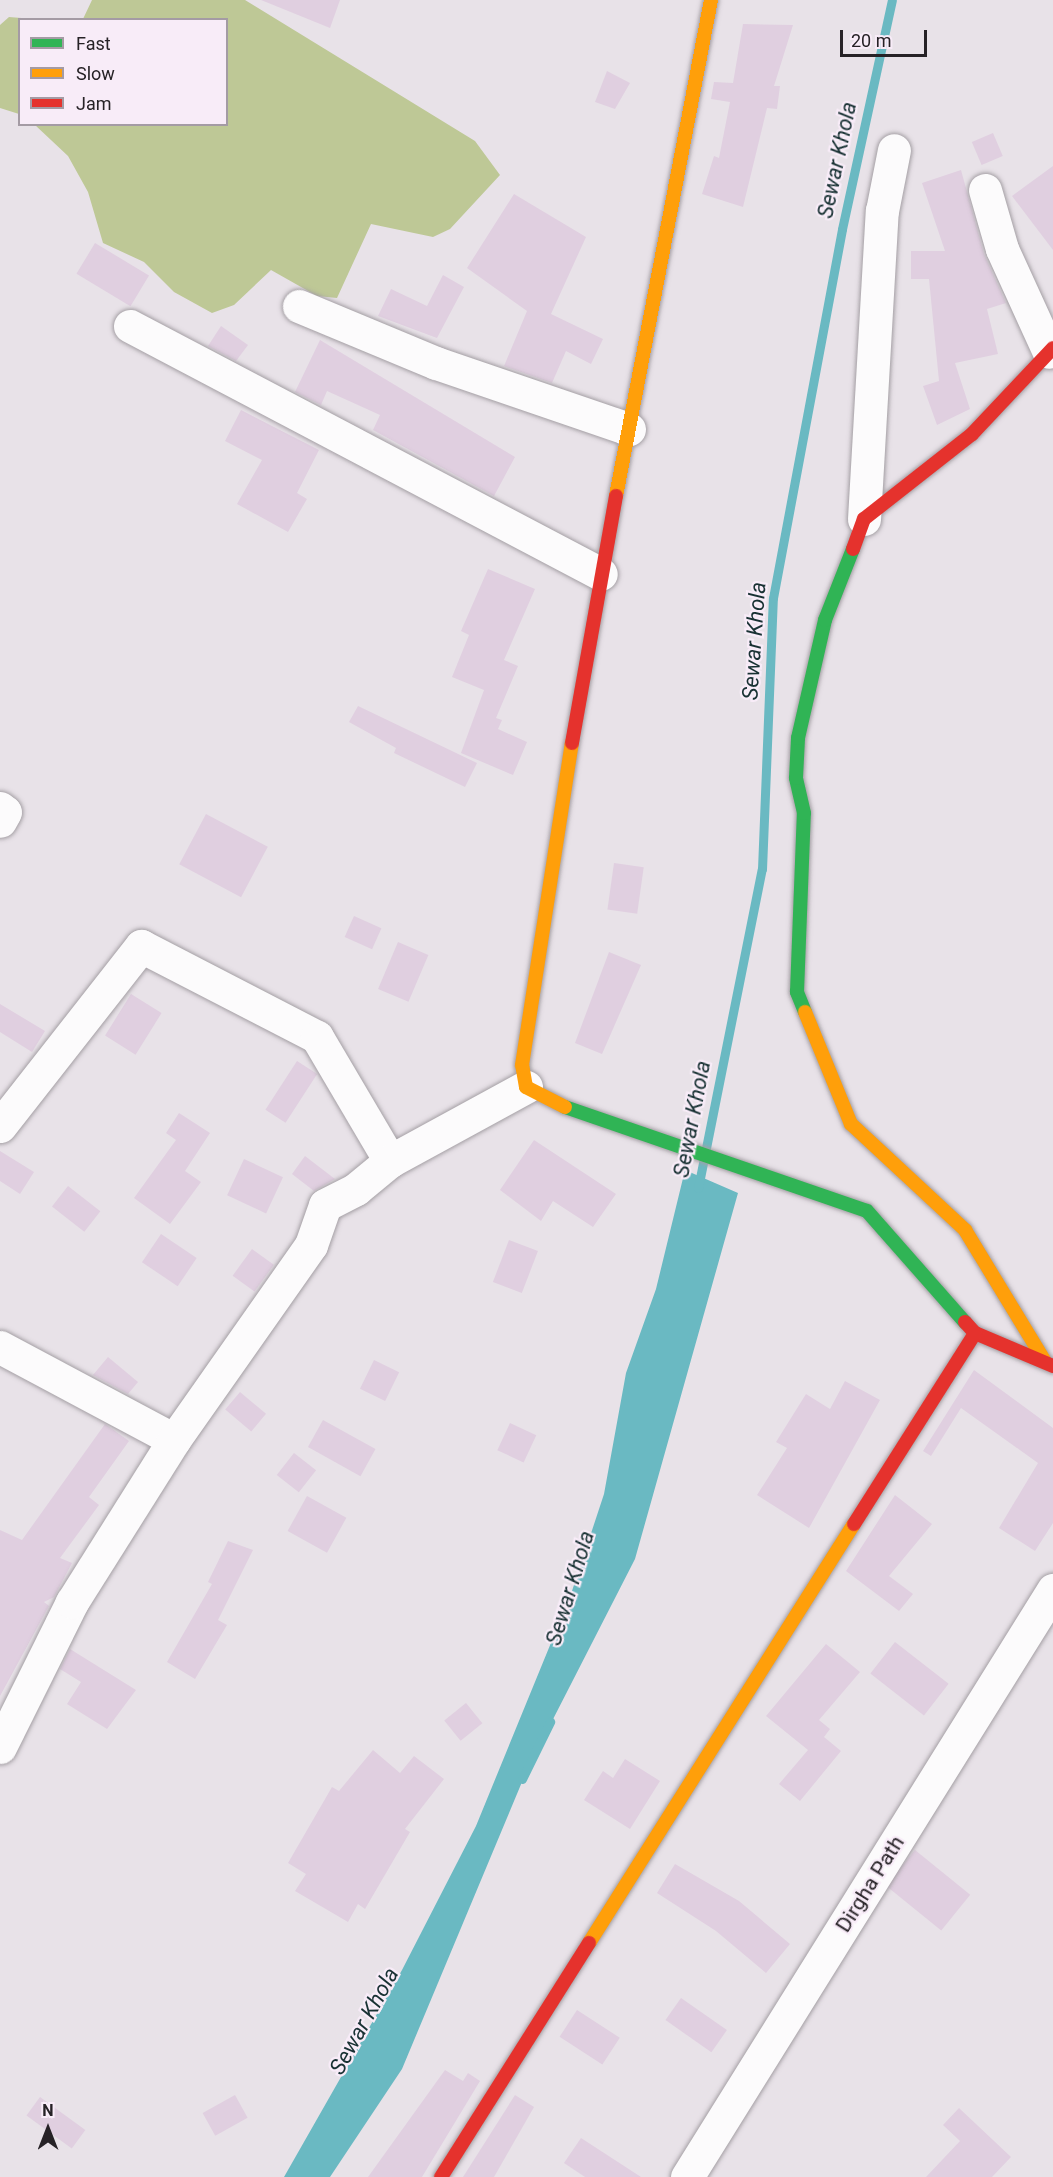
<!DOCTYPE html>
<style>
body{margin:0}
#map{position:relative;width:1053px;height:2177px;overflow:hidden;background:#e8e2e8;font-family:Roboto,sans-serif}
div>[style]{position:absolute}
.forest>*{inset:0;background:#bec896}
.water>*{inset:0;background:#6ab9c2}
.stream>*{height:9px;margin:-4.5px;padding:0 4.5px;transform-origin:4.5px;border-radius:4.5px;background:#6ab9c2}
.building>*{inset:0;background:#e0cfe0;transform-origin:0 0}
.roads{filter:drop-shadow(0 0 2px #a49fa4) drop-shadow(0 0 2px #a49fa4)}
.street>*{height:33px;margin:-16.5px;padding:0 16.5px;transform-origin:16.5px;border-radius:16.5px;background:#fcfbfc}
.fast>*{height:14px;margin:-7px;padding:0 7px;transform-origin:7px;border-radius:7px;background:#30b455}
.slow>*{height:14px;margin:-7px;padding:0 7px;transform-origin:7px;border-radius:7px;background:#ff9f0a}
.jam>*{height:14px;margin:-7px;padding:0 7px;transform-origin:7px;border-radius:7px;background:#e5322d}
span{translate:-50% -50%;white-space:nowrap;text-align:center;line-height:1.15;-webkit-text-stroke:4.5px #f8ecf8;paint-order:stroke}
.street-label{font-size:21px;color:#262226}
.water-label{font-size:22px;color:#183133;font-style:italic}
.legend{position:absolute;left:18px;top:18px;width:210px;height:108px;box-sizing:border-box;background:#f8ecf8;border:2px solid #a49ba4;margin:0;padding:8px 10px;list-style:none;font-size:18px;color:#262226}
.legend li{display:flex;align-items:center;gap:12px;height:30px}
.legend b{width:30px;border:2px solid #a49ba4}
.north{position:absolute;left:18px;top:2099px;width:60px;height:60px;-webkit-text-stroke:4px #f8ecf8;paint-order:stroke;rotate:0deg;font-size:16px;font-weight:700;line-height:24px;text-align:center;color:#262226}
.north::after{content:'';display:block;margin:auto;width:21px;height:27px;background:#262226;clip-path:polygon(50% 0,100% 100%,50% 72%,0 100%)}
.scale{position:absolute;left:840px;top:30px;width:87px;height:27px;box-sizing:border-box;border:3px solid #262226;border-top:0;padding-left:8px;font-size:18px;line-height:21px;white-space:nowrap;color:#262226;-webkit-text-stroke:4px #f8ecf8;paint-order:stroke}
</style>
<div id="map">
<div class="forest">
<i style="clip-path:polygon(92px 0,245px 0,475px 141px,500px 175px,450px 229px,433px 237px,371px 224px,337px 298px,317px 296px,271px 270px,234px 305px,212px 313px,174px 292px,144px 262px,103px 243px,88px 192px,68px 156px,35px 125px,226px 124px,226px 20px,44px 19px,83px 19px)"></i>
<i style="clip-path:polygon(9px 17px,34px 19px,20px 20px,19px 114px,0 108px,0 25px)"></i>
</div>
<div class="water">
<i style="clip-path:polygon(685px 1170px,738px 1193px,635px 1559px,527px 1770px,402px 2069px,330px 2177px,284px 2177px,402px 1970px,476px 1826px,571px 1594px,604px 1494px,626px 1373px,656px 1289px)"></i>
</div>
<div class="stream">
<i style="left:698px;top:1188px;width:325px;rotate:-78.7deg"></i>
<i style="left:762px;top:869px;width:271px;rotate:-87.7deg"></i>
<i style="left:773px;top:598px;width:375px;rotate:-79.4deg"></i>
<i style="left:842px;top:229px;width:234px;rotate:-77.7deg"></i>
<i style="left:522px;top:1779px;width:64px;rotate:-63.8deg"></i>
</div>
<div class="building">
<i style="clip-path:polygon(261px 0,340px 0,330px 28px)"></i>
<i style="clip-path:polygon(743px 24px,793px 25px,774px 86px,780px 86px,777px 109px,767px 108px,743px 207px,702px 194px,714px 156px,719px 158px,730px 102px,711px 99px,714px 82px,733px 83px)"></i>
<i style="clip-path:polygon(607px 71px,630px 83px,615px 109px,595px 102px)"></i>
<i style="left:993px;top:133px;width:25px;height:23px;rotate:67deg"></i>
<i style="clip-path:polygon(1053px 166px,1053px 250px,1012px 196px)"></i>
<i style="clip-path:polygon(961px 170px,984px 254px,1006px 303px,987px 309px,998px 354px,955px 363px,970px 409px,937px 425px,923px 386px,939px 381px,929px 279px,911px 279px,911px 251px,945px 251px,922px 183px)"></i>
<i style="clip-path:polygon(514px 194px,586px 237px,551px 314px,603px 339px,591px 364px,566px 351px,552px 383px,504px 366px,527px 311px,467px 268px)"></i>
<i style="left:95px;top:243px;width:63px;height:36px;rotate:31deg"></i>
<i style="clip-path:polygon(443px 275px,464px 287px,437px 338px,378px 316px,391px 289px,427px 306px)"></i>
<i style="clip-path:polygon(221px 326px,248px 345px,236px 361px,208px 346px)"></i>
<i style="clip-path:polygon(320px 340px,515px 457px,494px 496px,373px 430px,380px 415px,327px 391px,321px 405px,295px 392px)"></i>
<i style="clip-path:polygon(241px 410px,319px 450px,297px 493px,307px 499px,288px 532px,237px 504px,262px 460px,225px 441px)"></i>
<i style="clip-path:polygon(488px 569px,535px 589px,504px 660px,518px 666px,496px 718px,502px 720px,498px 729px,527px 742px,513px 775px,461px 753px,484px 690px,452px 677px,469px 635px,461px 631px)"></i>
<i style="clip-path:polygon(358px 706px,477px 763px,465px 787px,394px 753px,396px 748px,349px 722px)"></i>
<i style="left:206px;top:814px;width:70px;height:57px;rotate:28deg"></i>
<i style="left:614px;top:863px;width:30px;height:47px;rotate:8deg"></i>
<i style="left:354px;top:916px;width:30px;height:23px;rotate:24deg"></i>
<i style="left:398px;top:942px;width:33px;height:51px;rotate:23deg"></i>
<i style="clip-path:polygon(609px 952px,641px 965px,602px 1054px,575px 1043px)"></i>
<i style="left:131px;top:994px;width:36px;height:49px;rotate:32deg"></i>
<i style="clip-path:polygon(0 1004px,45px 1031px,32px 1052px,0 1032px)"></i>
<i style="left:297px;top:1061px;width:24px;height:58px;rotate:33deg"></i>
<i style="clip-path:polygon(179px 1113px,210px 1133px,185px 1171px,201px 1182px,170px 1224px,134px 1198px,176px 1140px,166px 1133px)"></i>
<i style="clip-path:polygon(534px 1140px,616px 1194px,593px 1227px,553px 1201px,541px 1221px,500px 1190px)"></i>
<i style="clip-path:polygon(0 1151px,34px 1172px,20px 1194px,0 1181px)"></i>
<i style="clip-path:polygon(305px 1156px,335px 1179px,314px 1191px,292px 1174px)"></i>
<i style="left:244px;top:1159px;width:43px;height:40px;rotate:25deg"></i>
<i style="left:68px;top:1186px;width:41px;height:26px;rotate:38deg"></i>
<i style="left:161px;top:1234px;width:43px;height:34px;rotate:34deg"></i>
<i style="left:509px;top:1240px;width:31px;height:45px;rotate:21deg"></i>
<i style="left:252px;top:1249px;width:27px;height:33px;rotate:36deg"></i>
<i style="clip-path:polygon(108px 1357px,138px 1382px,128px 1394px,93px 1375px)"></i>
<i style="left:374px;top:1360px;width:28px;height:32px;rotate:26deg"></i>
<i style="clip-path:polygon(974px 1370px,1053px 1428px,1053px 1523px,1035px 1551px,999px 1528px,1038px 1463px,961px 1408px,931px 1456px,923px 1451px)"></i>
<i style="clip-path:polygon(845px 1381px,880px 1400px,809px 1528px,757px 1495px,787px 1448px,776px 1442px,806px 1394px,830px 1409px)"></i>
<i style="left:240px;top:1392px;width:34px;height:23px;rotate:40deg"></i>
<i style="left:323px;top:1420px;width:60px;height:31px;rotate:29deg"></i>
<i style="left:510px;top:1423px;width:29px;height:30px;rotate:25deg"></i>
<i style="clip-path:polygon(105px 1424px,129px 1441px,89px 1497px,99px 1505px,60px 1558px,72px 1563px,54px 1597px,44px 1602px,49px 1606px,0 1696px,0 1530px,22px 1540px)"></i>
<i style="left:294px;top:1453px;width:28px;height:28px;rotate:38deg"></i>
<i style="clip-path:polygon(895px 1495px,932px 1524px,889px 1576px,913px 1594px,899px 1611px,846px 1571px)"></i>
<i style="left:307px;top:1496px;width:45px;height:40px;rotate:29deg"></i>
<i style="clip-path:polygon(228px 1541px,253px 1550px,218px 1620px,227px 1625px,195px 1679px,167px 1662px,212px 1584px,208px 1582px)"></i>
<i style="left:895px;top:1642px;width:68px;height:40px;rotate:38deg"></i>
<i style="clip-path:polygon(826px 1644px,860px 1672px,819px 1720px,830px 1729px,824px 1737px,841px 1751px,800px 1801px,779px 1784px,808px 1750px,766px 1716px)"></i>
<i style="clip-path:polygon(70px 1649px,136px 1690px,107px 1729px,67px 1704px,81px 1682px,60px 1669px)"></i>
<i style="left:466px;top:1703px;width:26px;height:28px;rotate:51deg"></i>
<i style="clip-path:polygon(373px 1750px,400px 1773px,414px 1756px,444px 1779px,405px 1829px,410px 1832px,365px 1909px,358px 1904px,348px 1922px,295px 1891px,306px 1874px,288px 1863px,332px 1787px,339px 1791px)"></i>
<i style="clip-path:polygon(625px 1759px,660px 1781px,630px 1829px,584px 1800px,603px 1771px,613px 1778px)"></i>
<i style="left:915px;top:1850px;width:71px;height:46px;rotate:39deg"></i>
<i style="clip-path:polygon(675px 1864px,739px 1901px,790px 1944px,766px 1973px,716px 1931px,657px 1893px)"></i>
<i style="left:681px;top:1998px;width:56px;height:27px;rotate:35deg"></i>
<i style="left:577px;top:2010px;width:51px;height:32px;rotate:33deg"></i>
<i style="clip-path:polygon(445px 2070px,463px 2081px,468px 2073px,480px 2081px,422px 2177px,368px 2177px)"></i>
<i style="left:235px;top:2095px;width:26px;height:37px;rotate:61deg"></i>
<i style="clip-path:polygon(515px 2095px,534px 2107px,494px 2177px,463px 2177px)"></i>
<i style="left:40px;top:2097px;width:56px;height:23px;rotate:36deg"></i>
<i style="clip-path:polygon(959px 2108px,1011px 2157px,992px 2177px,926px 2177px,960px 2141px,943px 2125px)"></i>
<i style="clip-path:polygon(581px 2138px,641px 2177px,585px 2177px,564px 2163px)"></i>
</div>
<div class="roads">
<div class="street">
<i style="left:985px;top:190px;width:61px;rotate:73.9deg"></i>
<i style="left:1002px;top:249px;width:113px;rotate:65.5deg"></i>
<i style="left:299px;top:306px;width:148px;rotate:22.6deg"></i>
<i style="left:436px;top:363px;width:204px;rotate:18.9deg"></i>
<i style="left:130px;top:326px;width:532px;rotate:27.77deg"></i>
<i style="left:864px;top:519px;width:309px;rotate:-86.7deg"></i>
<i style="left:882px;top:211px;width:62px;rotate:-78.9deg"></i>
<i style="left:0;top:808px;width:6px;rotate:39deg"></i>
<i style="left:5px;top:812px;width:10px;rotate:119deg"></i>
<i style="left:0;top:1126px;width:229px;rotate:-51.9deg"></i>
<i style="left:141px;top:946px;width:198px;rotate:27.3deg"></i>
<i style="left:317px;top:1037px;width:144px;rotate:59.5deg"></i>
<i style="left:0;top:1347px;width:197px;rotate:28.1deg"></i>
<i style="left:0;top:1747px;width:162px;rotate:-63.6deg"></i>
<i style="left:72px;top:1602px;width:191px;rotate:-57.8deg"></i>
<i style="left:174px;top:1440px;width:238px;rotate:-54.9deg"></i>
<i style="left:311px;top:1245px;width:42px;rotate:-70.7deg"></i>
<i style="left:325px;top:1205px;width:35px;rotate:-27deg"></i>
<i style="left:356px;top:1189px;width:44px;rotate:-39.5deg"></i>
<i style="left:390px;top:1161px;width:155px;rotate:-28.6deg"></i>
<i style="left:687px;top:2177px;width:692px;rotate:-58.06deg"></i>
</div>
<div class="fast">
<i style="left:805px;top:1012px;width:22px;rotate:-112deg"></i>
<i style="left:797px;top:992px;width:179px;rotate:-87.8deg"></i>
<i style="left:804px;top:813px;width:36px;rotate:-103deg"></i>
<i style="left:796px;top:778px;width:40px;rotate:-87.1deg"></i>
<i style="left:798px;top:738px;width:121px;rotate:-77.1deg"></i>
<i style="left:825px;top:620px;width:76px;rotate:-68.5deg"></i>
<i style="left:565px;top:1107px;width:319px;rotate:19deg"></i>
<i style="left:867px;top:1211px;width:148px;rotate:48.6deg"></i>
</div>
<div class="slow">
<i style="left:616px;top:496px;width:505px;rotate:-79.16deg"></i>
<i style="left:805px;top:1012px;width:121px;rotate:67.7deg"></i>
<i style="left:851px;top:1124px;width:156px;rotate:42.9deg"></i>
<i style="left:965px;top:1230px;width:152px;rotate:58.7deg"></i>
<i style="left:565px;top:1107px;width:44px;rotate:-152.9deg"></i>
<i style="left:526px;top:1087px;width:22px;rotate:-100deg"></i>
<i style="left:522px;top:1065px;width:326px;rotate:-81.2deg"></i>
<i style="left:589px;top:1943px;width:496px;rotate:-57.7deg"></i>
</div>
<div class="jam">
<i style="left:853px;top:549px;width:32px;rotate:-70deg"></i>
<i style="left:864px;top:519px;width:137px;rotate:-38.2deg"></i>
<i style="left:972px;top:434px;width:118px;rotate:-46.7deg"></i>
<i style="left:572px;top:743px;width:251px;rotate:-79.9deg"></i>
<i style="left:965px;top:1322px;width:15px;rotate:48deg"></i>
<i style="left:975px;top:1333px;width:85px;rotate:22.9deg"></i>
<i style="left:854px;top:1524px;width:226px;rotate:-57.6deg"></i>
<i style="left:441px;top:2177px;width:277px;rotate:-57.7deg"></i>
</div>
</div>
<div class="street-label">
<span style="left:870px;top:1884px;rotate:-58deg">Dirgha Path</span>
</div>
<div class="water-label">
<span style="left:837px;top:160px;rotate:-78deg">Sewar Khola</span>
<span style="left:754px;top:641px;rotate:-86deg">Sewar Khola</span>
<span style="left:692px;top:1119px;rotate:-79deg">Sewar Khola</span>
<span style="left:570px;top:1588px;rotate:-73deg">Sewar Khola</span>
<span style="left:364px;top:2021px;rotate:-61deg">Sewar Khola</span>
</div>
<ul class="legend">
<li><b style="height:8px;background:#30b455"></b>Fast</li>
<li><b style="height:8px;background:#ff9f0a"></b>Slow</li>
<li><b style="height:8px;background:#e5322d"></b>Jam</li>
</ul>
<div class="north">N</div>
<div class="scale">20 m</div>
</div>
